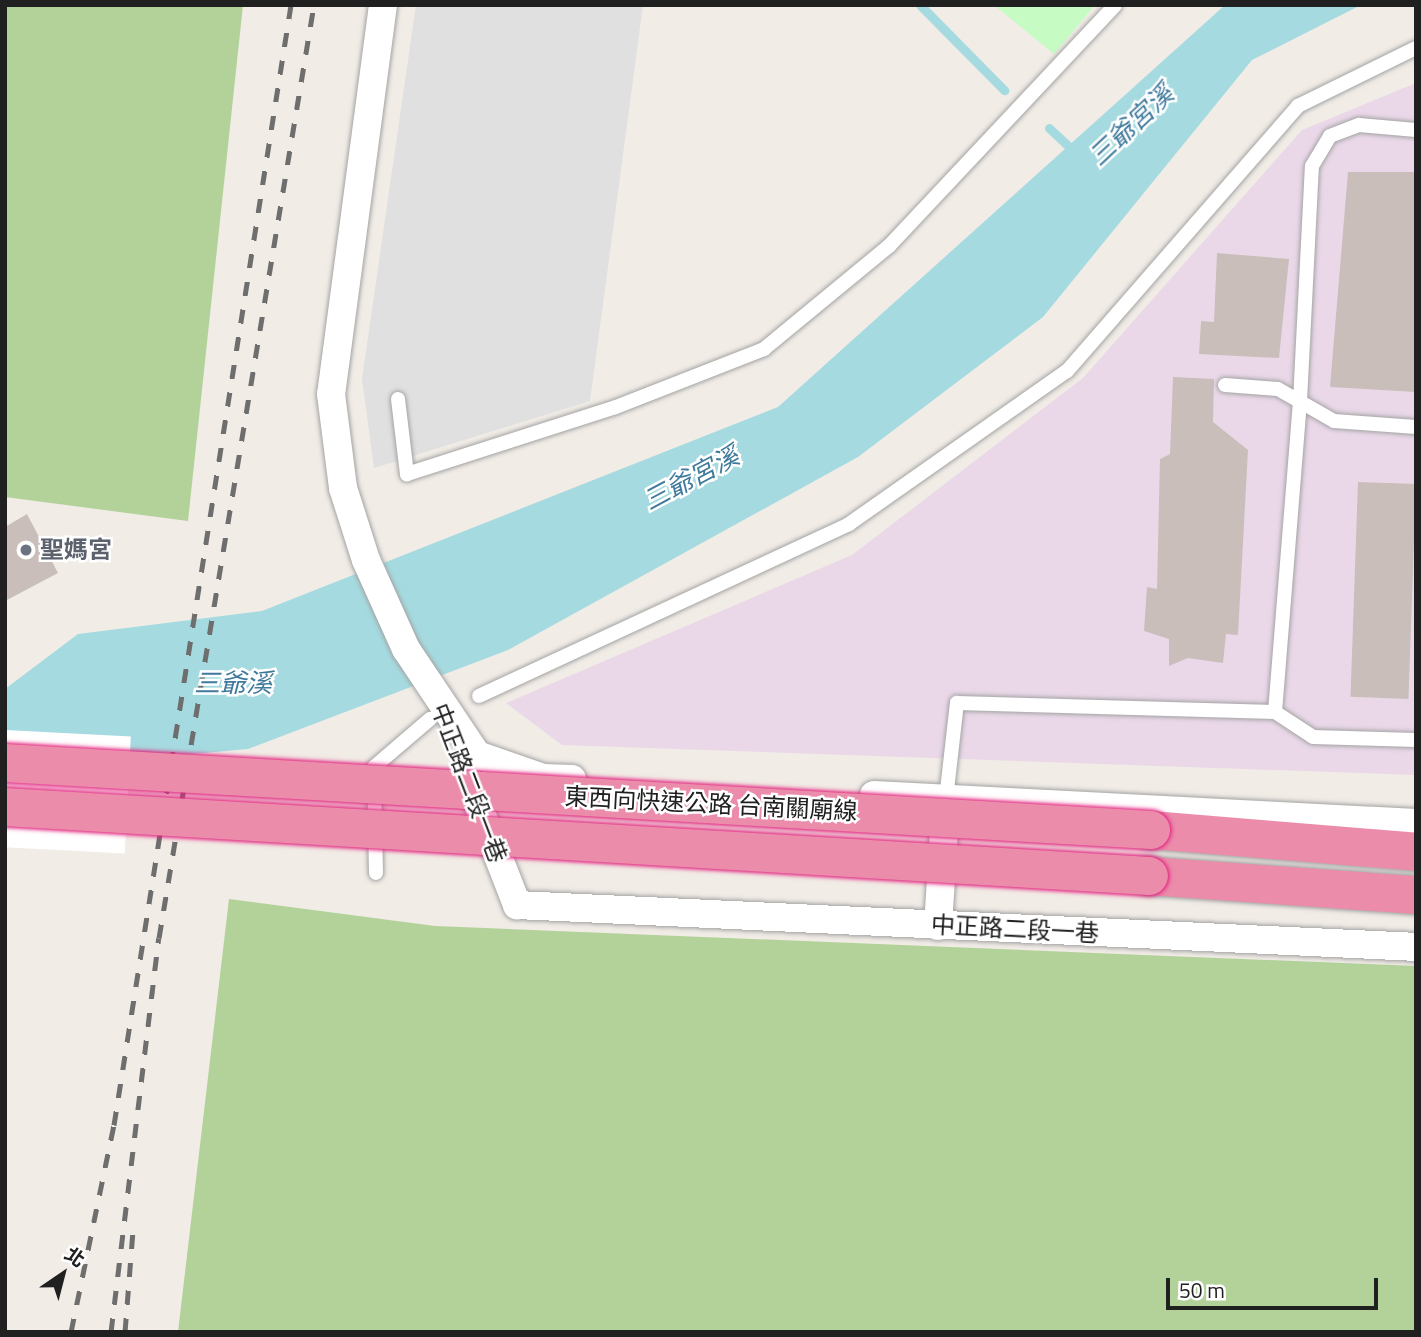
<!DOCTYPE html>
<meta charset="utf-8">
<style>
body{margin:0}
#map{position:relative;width:1421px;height:1337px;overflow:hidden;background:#f1ece6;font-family:"Titillium Web","Noto Sans TC",sans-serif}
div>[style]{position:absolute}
.industrial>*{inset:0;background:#ead8e9}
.forest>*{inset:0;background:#b2d29a}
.park>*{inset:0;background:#c6fcc3}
.parking>*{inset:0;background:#e0e0e0}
.water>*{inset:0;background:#a5dbe0}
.pier>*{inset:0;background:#fff;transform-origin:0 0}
.stream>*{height:9px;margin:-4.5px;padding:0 4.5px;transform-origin:4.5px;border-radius:4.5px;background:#a5dbe0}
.building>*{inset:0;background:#c9beb9;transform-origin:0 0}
.roads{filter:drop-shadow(0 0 2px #a4a4a4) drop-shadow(0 0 2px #a4a4a4)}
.lane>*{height:14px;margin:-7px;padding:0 7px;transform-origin:7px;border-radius:7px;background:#fff}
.street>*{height:28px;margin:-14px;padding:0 14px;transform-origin:14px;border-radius:14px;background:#fff}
.highway>*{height:38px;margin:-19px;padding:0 19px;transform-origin:19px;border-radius:19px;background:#eb8cab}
.rail>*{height:5px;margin-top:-2.5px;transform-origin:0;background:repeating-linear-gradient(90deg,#6e6e6e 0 14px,transparent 0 28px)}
.bridges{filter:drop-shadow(0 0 2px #e2207e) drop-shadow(0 0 2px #e2207e)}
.highway-bridge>*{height:38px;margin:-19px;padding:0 19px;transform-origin:19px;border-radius:19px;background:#eb8cab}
.dots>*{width:19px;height:19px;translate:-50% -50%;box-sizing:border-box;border:4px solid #fff;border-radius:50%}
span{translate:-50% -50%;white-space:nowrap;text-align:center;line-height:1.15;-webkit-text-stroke:5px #fff;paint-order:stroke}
.worship-label{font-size:24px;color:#5b616d;font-weight:700}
.left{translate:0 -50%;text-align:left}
.street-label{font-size:24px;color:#202020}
.water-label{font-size:26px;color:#407a9c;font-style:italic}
.frame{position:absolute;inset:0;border:7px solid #202020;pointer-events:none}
.north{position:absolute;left:28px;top:1239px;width:70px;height:70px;-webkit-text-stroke:5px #fff;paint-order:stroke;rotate:35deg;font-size:19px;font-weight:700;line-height:28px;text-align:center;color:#202020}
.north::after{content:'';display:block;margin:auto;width:24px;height:32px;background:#202020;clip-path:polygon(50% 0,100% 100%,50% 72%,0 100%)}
.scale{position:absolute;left:1166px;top:1278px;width:212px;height:32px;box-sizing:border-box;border:4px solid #202020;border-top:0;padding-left:9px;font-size:21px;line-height:24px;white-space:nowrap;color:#202020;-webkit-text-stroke:5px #fff;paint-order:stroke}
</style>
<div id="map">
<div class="industrial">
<i style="clip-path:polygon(1416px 83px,1416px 775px,562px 745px,506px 703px,852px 555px,1083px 378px,1302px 130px)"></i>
</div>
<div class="forest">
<i style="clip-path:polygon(5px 5px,243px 5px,188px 521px,5px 497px)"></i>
<i style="clip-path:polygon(229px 899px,435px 926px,1416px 966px,1416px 1332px,178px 1332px)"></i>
</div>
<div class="park">
<i style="clip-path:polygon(994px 5px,1095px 5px,1054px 54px)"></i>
</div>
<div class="parking">
<i style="clip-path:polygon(416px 5px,643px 5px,590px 401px,374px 468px,362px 379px)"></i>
</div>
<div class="water">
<i style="clip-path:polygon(1225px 5px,1361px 5px,1252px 60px,1043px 317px,858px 457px,508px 650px,248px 749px,94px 763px,5px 820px,5px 689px,78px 634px,262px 611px,778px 407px)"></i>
</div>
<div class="pier">
<i style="left:5px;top:730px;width:126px;height:117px;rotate:3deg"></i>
</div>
<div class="stream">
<i style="left:920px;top:5px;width:120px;rotate:45.3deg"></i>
<i style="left:1049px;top:128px;width:37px;rotate:43deg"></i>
</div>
<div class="building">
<i style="clip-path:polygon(1348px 172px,1416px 172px,1416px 392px,1330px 387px)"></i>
<i style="clip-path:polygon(1217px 253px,1289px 259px,1279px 358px,1199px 354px,1201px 321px,1214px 322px)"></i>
<i style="clip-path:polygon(1173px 377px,1214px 379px,1213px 422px,1248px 450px,1238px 635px,1226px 634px,1223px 663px,1188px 658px,1169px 666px,1169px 639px,1144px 631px,1147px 587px,1157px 589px,1160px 459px,1170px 454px)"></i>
<i style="left:1358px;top:482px;width:58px;height:215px;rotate:2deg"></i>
<i style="clip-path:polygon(27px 514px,58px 573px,5px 601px,5px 527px)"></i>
</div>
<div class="roads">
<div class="lane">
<i style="left:1225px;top:385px;width:53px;rotate:4.3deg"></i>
<i style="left:1278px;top:389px;width:64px;rotate:29.7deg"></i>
<i style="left:1334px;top:421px;width:82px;rotate:4.2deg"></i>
<i style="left:398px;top:399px;width:76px;rotate:83.2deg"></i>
<i style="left:407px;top:474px;width:219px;rotate:-17.8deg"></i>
<i style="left:616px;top:407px;width:159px;rotate:-21.4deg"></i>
<i style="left:764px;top:349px;width:162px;rotate:-39.5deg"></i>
<i style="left:889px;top:246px;width:330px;rotate:-46.8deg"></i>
<i style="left:479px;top:696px;width:408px;rotate:-24.9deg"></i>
<i style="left:849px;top:524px;width:266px;rotate:-35.1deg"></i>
<i style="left:1067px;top:371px;width:352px;rotate:-48.9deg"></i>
<i style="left:1298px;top:106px;width:131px;rotate:-26.2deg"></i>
<i style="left:1275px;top:712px;width:312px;rotate:-85.4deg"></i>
<i style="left:1300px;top:401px;width:235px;rotate:-87.1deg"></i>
<i style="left:1312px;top:166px;width:35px;rotate:-59deg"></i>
<i style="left:1330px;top:136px;width:31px;rotate:-21deg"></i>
<i style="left:1359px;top:125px;width:57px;rotate:5deg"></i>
<i style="left:946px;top:799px;width:97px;rotate:-83.5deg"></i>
<i style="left:957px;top:703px;width:318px;rotate:1.6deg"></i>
<i style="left:1275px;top:712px;width:45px;rotate:33.3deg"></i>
<i style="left:1313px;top:737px;width:103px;rotate:1.7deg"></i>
<i style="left:376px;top:873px;width:106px;rotate:-91.1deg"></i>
<i style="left:374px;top:767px;width:74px;rotate:-40.6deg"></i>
</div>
<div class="street">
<i style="left:383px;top:5px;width:392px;rotate:97.6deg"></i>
<i style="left:331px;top:394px;width:95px;rotate:82.7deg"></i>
<i style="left:343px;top:488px;width:76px;rotate:72.3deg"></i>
<i style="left:366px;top:560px;width:98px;rotate:65.8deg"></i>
<i style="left:406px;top:649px;width:128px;rotate:56.2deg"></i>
<i style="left:477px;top:755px;width:70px;rotate:19.2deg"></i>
<i style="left:543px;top:778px;width:29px;rotate:2deg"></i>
<i style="left:466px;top:774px;width:141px;rotate:68.7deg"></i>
<i style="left:517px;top:905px;width:900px;rotate:2.67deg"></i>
<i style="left:874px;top:795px;width:543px;rotate:2.96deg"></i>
<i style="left:938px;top:926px;width:127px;rotate:-86.4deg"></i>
</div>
<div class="highway">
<i style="left:1151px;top:830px;width:266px;rotate:4.7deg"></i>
<i style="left:1149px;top:876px;width:268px;rotate:4.1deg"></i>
</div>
</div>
<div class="rail">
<i style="left:71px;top:1332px;width:211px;rotate:-78.3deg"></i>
<i style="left:114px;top:1125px;width:1134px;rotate:-81.02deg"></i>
<i style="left:111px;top:1332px;width:397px;rotate:-83.1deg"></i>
<i style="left:159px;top:938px;width:946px;rotate:-80.57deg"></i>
<i style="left:125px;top:1332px;width:101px;rotate:-85.5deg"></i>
</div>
<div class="bridges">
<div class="highway-bridge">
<i style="left:5px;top:763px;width:1148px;rotate:3.35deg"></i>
<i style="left:5px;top:807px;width:1146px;rotate:3.45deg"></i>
</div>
</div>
<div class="dots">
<i style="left:26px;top:550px;background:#6b7280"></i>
</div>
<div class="worship-label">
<span class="left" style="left:40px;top:550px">聖媽宮</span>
</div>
<div class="street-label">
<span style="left:469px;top:783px;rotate:69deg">中正路二段一巷</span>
<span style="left:711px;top:804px;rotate:3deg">東西向快速公路 台南關廟線</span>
<span style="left:1015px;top:929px;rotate:3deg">中正路二段一巷</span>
</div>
<div class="water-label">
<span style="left:1131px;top:125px;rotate:-43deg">三爺宮溪</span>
<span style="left:691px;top:478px;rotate:-28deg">三爺宮溪</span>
<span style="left:233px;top:683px">三爺溪</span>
</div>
<div class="frame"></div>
<div class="north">北</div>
<div class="scale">50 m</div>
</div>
